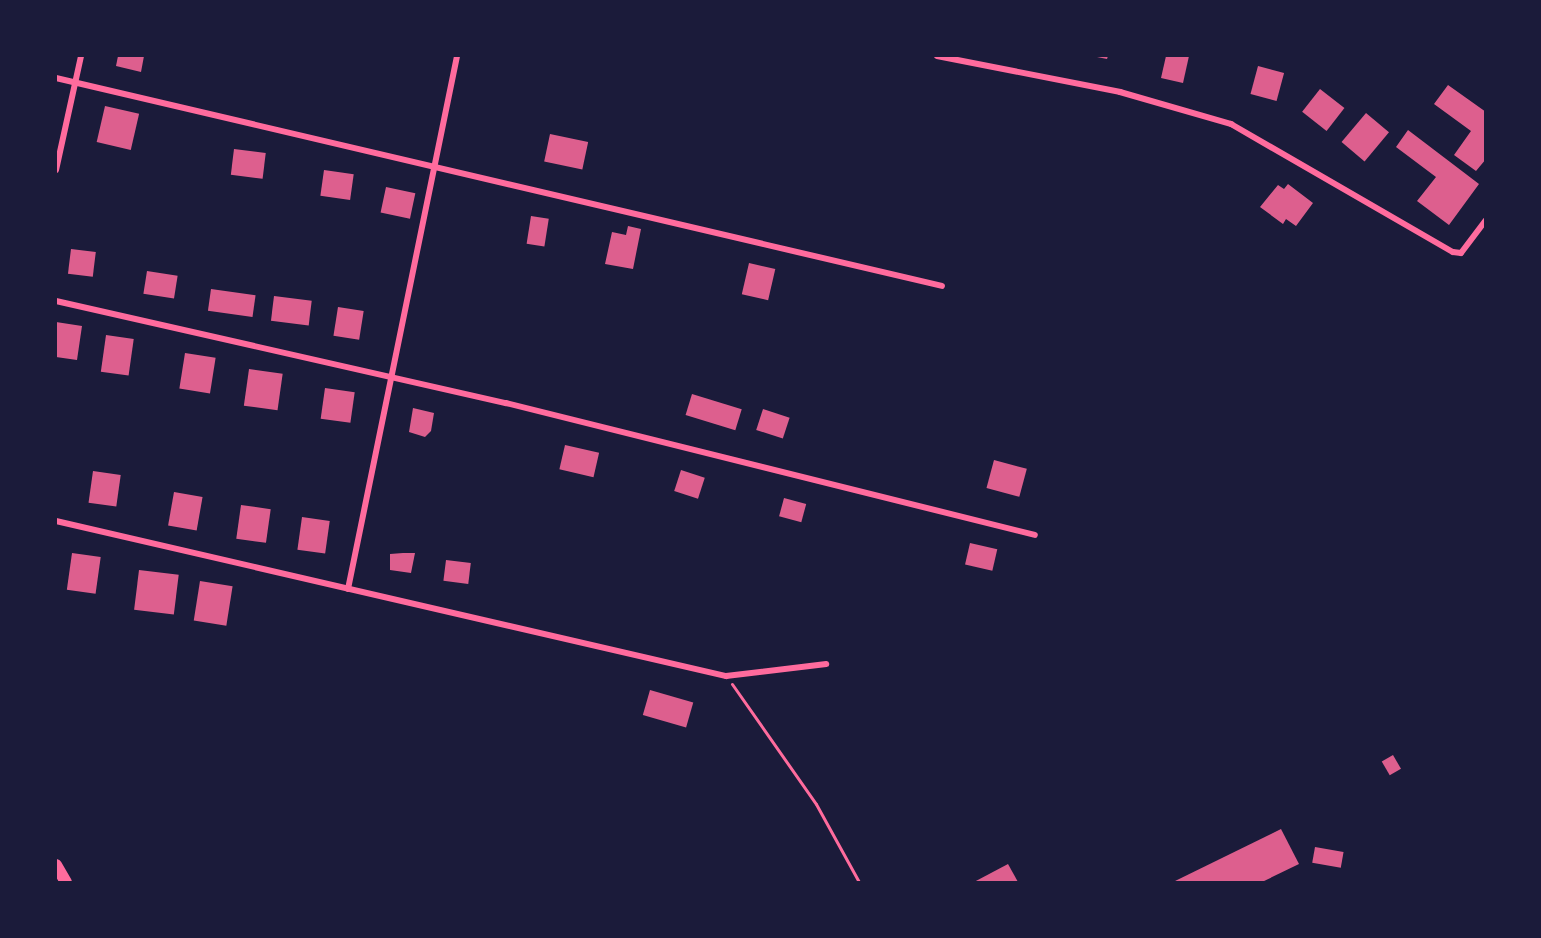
<!DOCTYPE html>
<style>
body{margin:0}
#map{position:relative;width:1541px;height:938px;overflow:hidden;background:#1b1b3a;font-family:Arial,sans-serif}
div>[style]{position:absolute}
.building>*{inset:0;background:#dd5f8e;transform-origin:0 0}
.path>*{height:3px;margin:-1.5px;padding:0 1.5px;transform-origin:1.5px;border-radius:1.5px;background:#ff6b9d}
.minor>*{height:6px;margin:-3px;padding:0 3px;transform-origin:3px;border-radius:3px;background:#ff6b9d}
.trunk>*{height:12px;margin:-6px;padding:0 6px;transform-origin:6px;border-radius:6px;background:#ff6b9d}
span{translate:-50% -50%;white-space:nowrap;text-align:center;line-height:1.15;-webkit-text-stroke:4.5px #1b1b3a;paint-order:stroke}
.frame{position:absolute;inset:0;border:57px solid #1b1b3a;pointer-events:none}
</style>
<div id="map">
<div class="building">
<i style="clip-path:polygon(118px 56px,144px 56px,141px 72px,116px 66px)"></i>
<i style="clip-path:polygon(1092px 56px,1108px 56px,1107px 59px)"></i>
<i style="clip-path:polygon(1166px 56px,1189px 56px,1183px 83px,1161px 78px)"></i>
<i style="left:1258px;top:66px;width:27px;height:29px;rotate:15deg"></i>
<i style="clip-path:polygon(1448px 85px,1486px 112px,1486px 159px,1476px 171px,1454px 155px,1471px 131px,1434px 104px)"></i>
<i style="left:1320px;top:89px;width:31px;height:29px;rotate:38deg"></i>
<i style="left:105px;top:106px;width:35px;height:37px;rotate:13deg"></i>
<i style="left:1366px;top:113px;width:30px;height:38px;rotate:40deg"></i>
<i style="clip-path:polygon(1408px 130px,1479px 184px,1449px 225px,1417px 201px,1436px 177px,1396px 147px)"></i>
<i style="left:550px;top:134px;width:39px;height:28px;rotate:12deg"></i>
<i style="left:234px;top:149px;width:32px;height:26px;rotate:7deg"></i>
<i style="left:324px;top:170px;width:30px;height:26px;rotate:8deg"></i>
<i style="clip-path:polygon(1288px 184px,1313px 203px,1296px 226px,1286px 219px,1283px 224px,1260px 207px,1278px 185px,1284px 189px)"></i>
<i style="left:386px;top:187px;width:30px;height:26px;rotate:12deg"></i>
<i style="left:531px;top:216px;width:18px;height:28px;rotate:9deg"></i>
<i style="clip-path:polygon(628px 226px,641px 229px,633px 269px,605px 264px,612px 232px,626px 235px)"></i>
<i style="left:71px;top:249px;width:25px;height:25px;rotate:7deg"></i>
<i style="left:749px;top:263px;width:27px;height:32px;rotate:13deg"></i>
<i style="left:147px;top:271px;width:31px;height:23px;rotate:9deg"></i>
<i style="left:211px;top:289px;width:45px;height:22px;rotate:8deg"></i>
<i style="left:274px;top:296px;width:38px;height:25px;rotate:7deg"></i>
<i style="left:338px;top:307px;width:26px;height:29px;rotate:9deg"></i>
<i style="clip-path:polygon(56px 322px,82px 326px,77px 360px,56px 357px)"></i>
<i style="left:106px;top:335px;width:28px;height:37px;rotate:8deg"></i>
<i style="left:185px;top:353px;width:31px;height:36px;rotate:9deg"></i>
<i style="left:249px;top:369px;width:34px;height:37px;rotate:8deg"></i>
<i style="left:325px;top:388px;width:30px;height:31px;rotate:8deg"></i>
<i style="left:692px;top:394px;width:52px;height:22px;rotate:17deg"></i>
<i style="clip-path:polygon(413px 408px,434px 413px,431px 431px,425px 437px,409px 432px)"></i>
<i style="left:763px;top:409px;width:28px;height:22px;rotate:18deg"></i>
<i style="left:565px;top:445px;width:35px;height:25px;rotate:13deg"></i>
<i style="left:994px;top:460px;width:34px;height:29px;rotate:15deg"></i>
<i style="left:681px;top:470px;width:25px;height:22px;rotate:18deg"></i>
<i style="left:93px;top:471px;width:28px;height:32px;rotate:8deg"></i>
<i style="left:174px;top:492px;width:29px;height:34px;rotate:10deg"></i>
<i style="left:784px;top:498px;width:23px;height:19px;rotate:15deg"></i>
<i style="left:241px;top:505px;width:30px;height:34px;rotate:8deg"></i>
<i style="left:302px;top:517px;width:28px;height:33px;rotate:8deg"></i>
<i style="left:970px;top:543px;width:28px;height:22px;rotate:13deg"></i>
<i style="left:72px;top:553px;width:29px;height:37px;rotate:8deg"></i>
<i style="clip-path:polygon(403px 553px,415px 553px,411px 573px,390px 570px,390px 554px)"></i>
<i style="left:446px;top:560px;width:25px;height:21px;rotate:7deg"></i>
<i style="left:139px;top:570px;width:40px;height:40px;rotate:7deg"></i>
<i style="left:200px;top:581px;width:33px;height:40px;rotate:9deg"></i>
<i style="left:650px;top:690px;width:45px;height:26px;rotate:16deg"></i>
<i style="left:1393px;top:755px;width:16px;height:13px;rotate:60deg"></i>
<i style="clip-path:polygon(1281px 829px,1299px 864px,1262px 882px,1173px 882px)"></i>
<i style="left:1315px;top:847px;width:29px;height:16px;rotate:10deg"></i>
<i style="clip-path:polygon(1008px 864px,1018px 882px,974px 882px)"></i>
</div>
<div class="path">
<i style="left:732px;top:684px;width:146px;rotate:55deg"></i>
<i style="left:816px;top:804px;width:89px;rotate:61.1deg"></i>
</div>
<div class="minor">
<i style="left:937px;top:56px;width:187px;rotate:11.1deg"></i>
<i style="left:1120px;top:92px;width:116px;rotate:16.1deg"></i>
<i style="left:1231px;top:124px;width:256px;rotate:30deg"></i>
<i style="left:1453px;top:252px;width:8px;rotate:7deg"></i>
<i style="left:1461px;top:253px;width:41px;rotate:-52.9deg"></i>
<i style="left:56px;top:78px;width:910px;rotate:13.21deg"></i>
<i style="left:56px;top:170px;width:117px;rotate:-77.6deg"></i>
<i style="left:56px;top:301px;width:461px;rotate:12.8deg"></i>
<i style="left:506px;top:403px;width:545px;rotate:14.01deg"></i>
<i style="left:56px;top:521px;width:688px;rotate:13.03deg"></i>
<i style="left:726px;top:676px;width:101px;rotate:-6.8deg"></i>
<i style="left:348px;top:589px;width:544px;rotate:-78.44deg"></i>
</div>
<div class="trunk">
<i style="left:56px;top:865px;width:20px;rotate:60deg"></i>
</div>
<div class="frame"></div>
</div>
